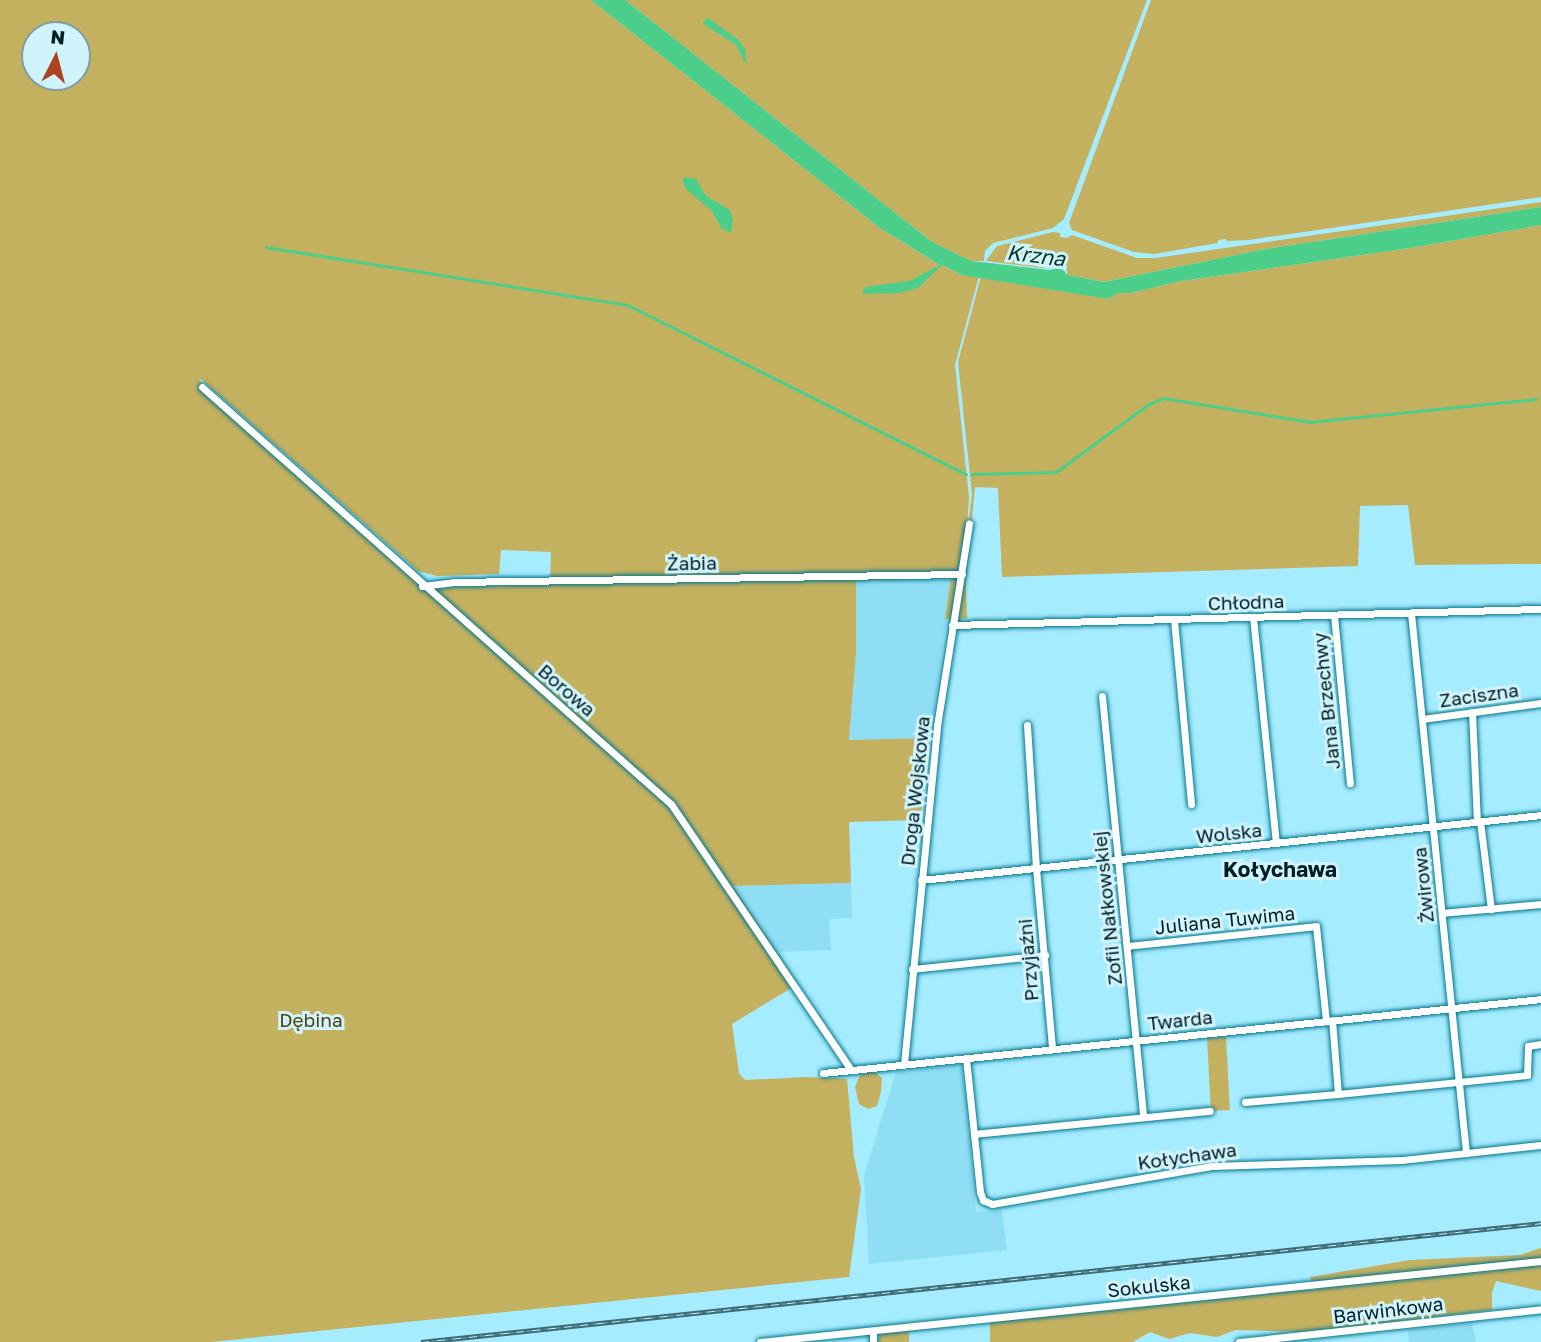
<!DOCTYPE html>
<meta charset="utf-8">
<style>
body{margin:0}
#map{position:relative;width:1541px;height:1342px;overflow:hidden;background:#a5ecff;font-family:"Golos Text",sans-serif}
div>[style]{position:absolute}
.built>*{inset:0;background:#8fdef3}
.green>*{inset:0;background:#c4b160;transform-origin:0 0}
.water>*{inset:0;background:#4bce89}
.stream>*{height:2.5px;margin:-1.25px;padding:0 1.25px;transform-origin:1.25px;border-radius:1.25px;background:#4bce89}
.roads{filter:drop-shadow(0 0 2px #00778d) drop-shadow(0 0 2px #00778d)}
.street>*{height:7px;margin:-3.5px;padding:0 3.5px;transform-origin:3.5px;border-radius:3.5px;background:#fff}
.rail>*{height:5px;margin-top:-2.5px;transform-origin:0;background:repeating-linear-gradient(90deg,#d1f3fc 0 8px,#3e6a76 0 16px);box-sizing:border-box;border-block:2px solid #3e6a76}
span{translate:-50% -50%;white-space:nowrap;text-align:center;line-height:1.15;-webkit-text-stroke:6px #d1f3fc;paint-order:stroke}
.street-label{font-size:19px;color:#011e25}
.park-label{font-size:19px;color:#4f430a}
.water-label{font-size:21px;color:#00391e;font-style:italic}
.neighbourhood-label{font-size:21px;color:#011e25;font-weight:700}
.north{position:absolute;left:21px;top:21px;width:70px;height:70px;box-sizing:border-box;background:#d1f3fc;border:2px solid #7e9ea6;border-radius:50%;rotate:6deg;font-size:19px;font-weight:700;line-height:28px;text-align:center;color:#011e25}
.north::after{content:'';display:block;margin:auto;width:24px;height:32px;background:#ac4325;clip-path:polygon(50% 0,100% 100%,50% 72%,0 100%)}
</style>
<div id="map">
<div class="built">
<i style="clip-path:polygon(952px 578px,930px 738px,849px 740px,856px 654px,856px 581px)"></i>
<i style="clip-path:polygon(851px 883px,852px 918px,829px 919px,831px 950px,778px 952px,733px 886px)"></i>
<i style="clip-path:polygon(958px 1065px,962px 1068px,976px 1212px,1002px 1210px,1007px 1250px,869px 1264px,864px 1175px,896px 1072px)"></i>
<i style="clip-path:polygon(1472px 1323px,1476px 1342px,1409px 1342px,1408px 1330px)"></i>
</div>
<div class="green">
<i style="clip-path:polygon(evenodd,0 0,591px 0,880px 228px,935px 262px,962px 275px,979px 276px,955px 365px,969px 497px,966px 542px,951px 619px,945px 619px,951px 578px,856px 581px,856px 654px,849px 740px,930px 738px,920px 820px,849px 822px,851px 883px,733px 886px,798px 984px,732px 1024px,739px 1073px,745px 1080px,806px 1077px,847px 1079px,854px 1157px,861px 1189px,849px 1277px,211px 1342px,0 1342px,0 0,35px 35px,77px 35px,77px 77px,35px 77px,35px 35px,0 0,198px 379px,202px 380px,418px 571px,437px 576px,499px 574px,501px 550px,551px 552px,550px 584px,431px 588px,198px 379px)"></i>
<i style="clip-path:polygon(625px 0,1147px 0,1064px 219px,1053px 228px,993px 243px,985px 251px,984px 261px,971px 261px,932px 242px)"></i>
<i style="clip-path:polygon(1151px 0,1541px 0,1541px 197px,1249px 240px,1227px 241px,1226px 239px,1218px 240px,1218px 243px,1154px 254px,1134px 252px,1072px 230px,1069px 223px)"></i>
<i style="clip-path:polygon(1541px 202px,1541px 207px,1261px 250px,1104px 282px,1067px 275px,1067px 266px,1059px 261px,1043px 268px,986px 261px,997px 246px,1053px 232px,1060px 233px,1060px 237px,1067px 238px,1072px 235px,1137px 258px,1156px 258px)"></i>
<i style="clip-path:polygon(1541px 225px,1541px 564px,1415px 565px,1408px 505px,1360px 506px,1358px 566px,1002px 577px,998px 488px,975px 487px,966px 582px,967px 619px,957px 618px,972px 494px,958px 362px,981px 276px,1108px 299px,1118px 293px,1131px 293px,1181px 281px,1410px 248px)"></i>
<i style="left:1226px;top:1037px;width:73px;height:19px;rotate:87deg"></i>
<i style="clip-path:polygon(874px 1071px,882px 1078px,881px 1092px,877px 1106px,868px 1109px,859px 1104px,855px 1087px,860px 1075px)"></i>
<i style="clip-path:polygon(1541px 1248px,1541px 1291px,1496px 1281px,1492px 1293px,1492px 1310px,1306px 1332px,1236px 1330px,1217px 1337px,1190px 1333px,1169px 1339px,1150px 1332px,1133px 1342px,990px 1342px,990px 1321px,1283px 1290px,1314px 1290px,1310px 1277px,1410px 1260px,1520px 1255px)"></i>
<i style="clip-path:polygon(909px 1330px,909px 1342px,878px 1342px,881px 1333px)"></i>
</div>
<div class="water">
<i style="clip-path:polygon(591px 0,625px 0,932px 242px,971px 261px,1050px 270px,1061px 267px,1067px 275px,1104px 282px,1261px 250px,1541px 207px,1541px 225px,1410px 248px,1181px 281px,1131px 293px,1118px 293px,1108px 299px,962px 275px,942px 265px,918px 288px,899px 293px,865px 294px,862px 292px,866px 287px,909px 281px,940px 265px,880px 228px)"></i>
<i style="clip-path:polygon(708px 18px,739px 40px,745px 50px,747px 66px,736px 45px,702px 23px)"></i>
<i style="clip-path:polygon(685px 177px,696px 179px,706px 196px,730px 210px,733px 220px,731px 233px,721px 228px,712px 211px,686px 189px,682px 181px)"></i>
</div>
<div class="stream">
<i style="left:266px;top:247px;width:367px;rotate:9.1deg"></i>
<i style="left:628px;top:305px;width:378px;rotate:26.6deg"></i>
<i style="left:972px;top:474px;width:84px;rotate:-1.4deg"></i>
<i style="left:1056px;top:472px;width:115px;rotate:-36.2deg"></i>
<i style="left:1149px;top:404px;width:16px;rotate:-22deg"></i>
<i style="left:1164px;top:398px;width:148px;rotate:9.3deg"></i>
<i style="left:1310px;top:422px;width:227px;rotate:-5.8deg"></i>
</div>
<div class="roads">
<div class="street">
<i style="left:202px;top:387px;width:628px;rotate:41.64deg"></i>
<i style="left:671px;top:804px;width:321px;rotate:55.9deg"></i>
<i style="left:422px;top:586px;width:32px;rotate:-7deg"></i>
<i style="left:454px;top:582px;width:508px;rotate:-0.9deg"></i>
<i style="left:1411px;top:613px;width:543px;rotate:84.18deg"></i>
<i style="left:1334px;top:615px;width:169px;rotate:84.6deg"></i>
<i style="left:1253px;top:617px;width:227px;rotate:84.2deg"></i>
<i style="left:1174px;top:620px;width:185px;rotate:84.7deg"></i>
<i style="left:952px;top:625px;width:589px;rotate:-1.56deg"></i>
<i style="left:1102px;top:696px;width:423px;rotate:84.4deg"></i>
<i style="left:1472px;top:712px;width:110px;rotate:87.4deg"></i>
<i style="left:1422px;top:719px;width:120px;rotate:-7.7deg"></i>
<i style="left:1027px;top:725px;width:143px;rotate:86.4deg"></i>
<i style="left:1036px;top:868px;width:182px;rotate:84.9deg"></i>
<i style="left:1480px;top:821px;width:89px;rotate:82.9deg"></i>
<i style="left:921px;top:880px;width:623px;rotate:-5.98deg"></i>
<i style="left:1442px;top:913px;width:99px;rotate:-5.2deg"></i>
<i style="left:1127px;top:946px;width:190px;rotate:-6deg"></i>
<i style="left:1316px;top:926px;width:96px;rotate:84deg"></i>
<i style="left:912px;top:969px;width:134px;rotate:-6deg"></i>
<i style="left:966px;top:1058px;width:135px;rotate:84deg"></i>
<i style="left:980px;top:1192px;width:9px;rotate:69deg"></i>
<i style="left:983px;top:1200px;width:10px;rotate:24deg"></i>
<i style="left:992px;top:1204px;width:223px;rotate:-9.8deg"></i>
<i style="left:1212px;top:1166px;width:190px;rotate:-1.8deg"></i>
<i style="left:1402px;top:1160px;width:140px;rotate:-6.2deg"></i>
<i style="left:904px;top:1064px;width:340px;rotate:-84.4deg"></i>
<i style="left:937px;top:726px;width:205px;rotate:-81deg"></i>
<i style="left:823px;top:1073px;width:722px;rotate:-5.88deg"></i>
<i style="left:1338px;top:1094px;width:190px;rotate:-5.7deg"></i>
<i style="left:1527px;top:1075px;width:29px;rotate:-88deg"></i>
<i style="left:1528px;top:1046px;width:13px;rotate:-9deg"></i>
<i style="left:1245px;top:1102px;width:93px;rotate:-4.9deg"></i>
<i style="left:1338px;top:1094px;width:74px;rotate:-94.6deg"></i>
<i style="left:974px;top:1134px;width:237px;rotate:-5.6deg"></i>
<i style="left:760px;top:1342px;width:785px;rotate:-5.92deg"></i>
<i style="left:873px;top:1342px;width:11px;rotate:-90deg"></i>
<i style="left:1239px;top:1342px;width:304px;rotate:-6.2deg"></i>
</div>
</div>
<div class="rail">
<i style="left:421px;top:1342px;width:1126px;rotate:-6.06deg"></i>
</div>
<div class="street-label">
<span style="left:692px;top:563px;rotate:-1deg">Żabia</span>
<span style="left:1246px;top:602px;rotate:-2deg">Chłodna</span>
<span style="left:567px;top:690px;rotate:41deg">Borowa</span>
<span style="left:1479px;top:695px;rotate:-8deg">Zaciszna</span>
<span style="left:1326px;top:701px;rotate:-96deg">Jana Brzechwy</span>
<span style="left:915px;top:791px;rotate:-84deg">Droga Wojskowa</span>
<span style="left:1229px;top:833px;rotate:-6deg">Wolska</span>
<span style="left:1423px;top:885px;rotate:-96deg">Żwirowa</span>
<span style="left:1107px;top:908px;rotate:-96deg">Zofii Nałkowskiej</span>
<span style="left:1225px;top:920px;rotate:-6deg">Juliana Tuwima</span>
<span style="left:1028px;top:960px;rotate:-95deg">Przyjaźni</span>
<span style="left:1180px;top:1020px;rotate:-6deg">Twarda</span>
<span style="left:1187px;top:1156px;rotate:-8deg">Kołychawa</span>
<span style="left:1149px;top:1286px;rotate:-6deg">Sokulska</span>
<span style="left:1388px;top:1310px;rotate:-7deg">Barwinkowa</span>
</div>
<div class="park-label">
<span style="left:311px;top:1020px">Dębina</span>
</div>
<div class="water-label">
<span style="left:1036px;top:255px;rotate:7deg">Krzna</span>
</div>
<div class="neighbourhood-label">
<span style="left:1280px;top:869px">Kołychawa</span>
</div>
<div class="north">N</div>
</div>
